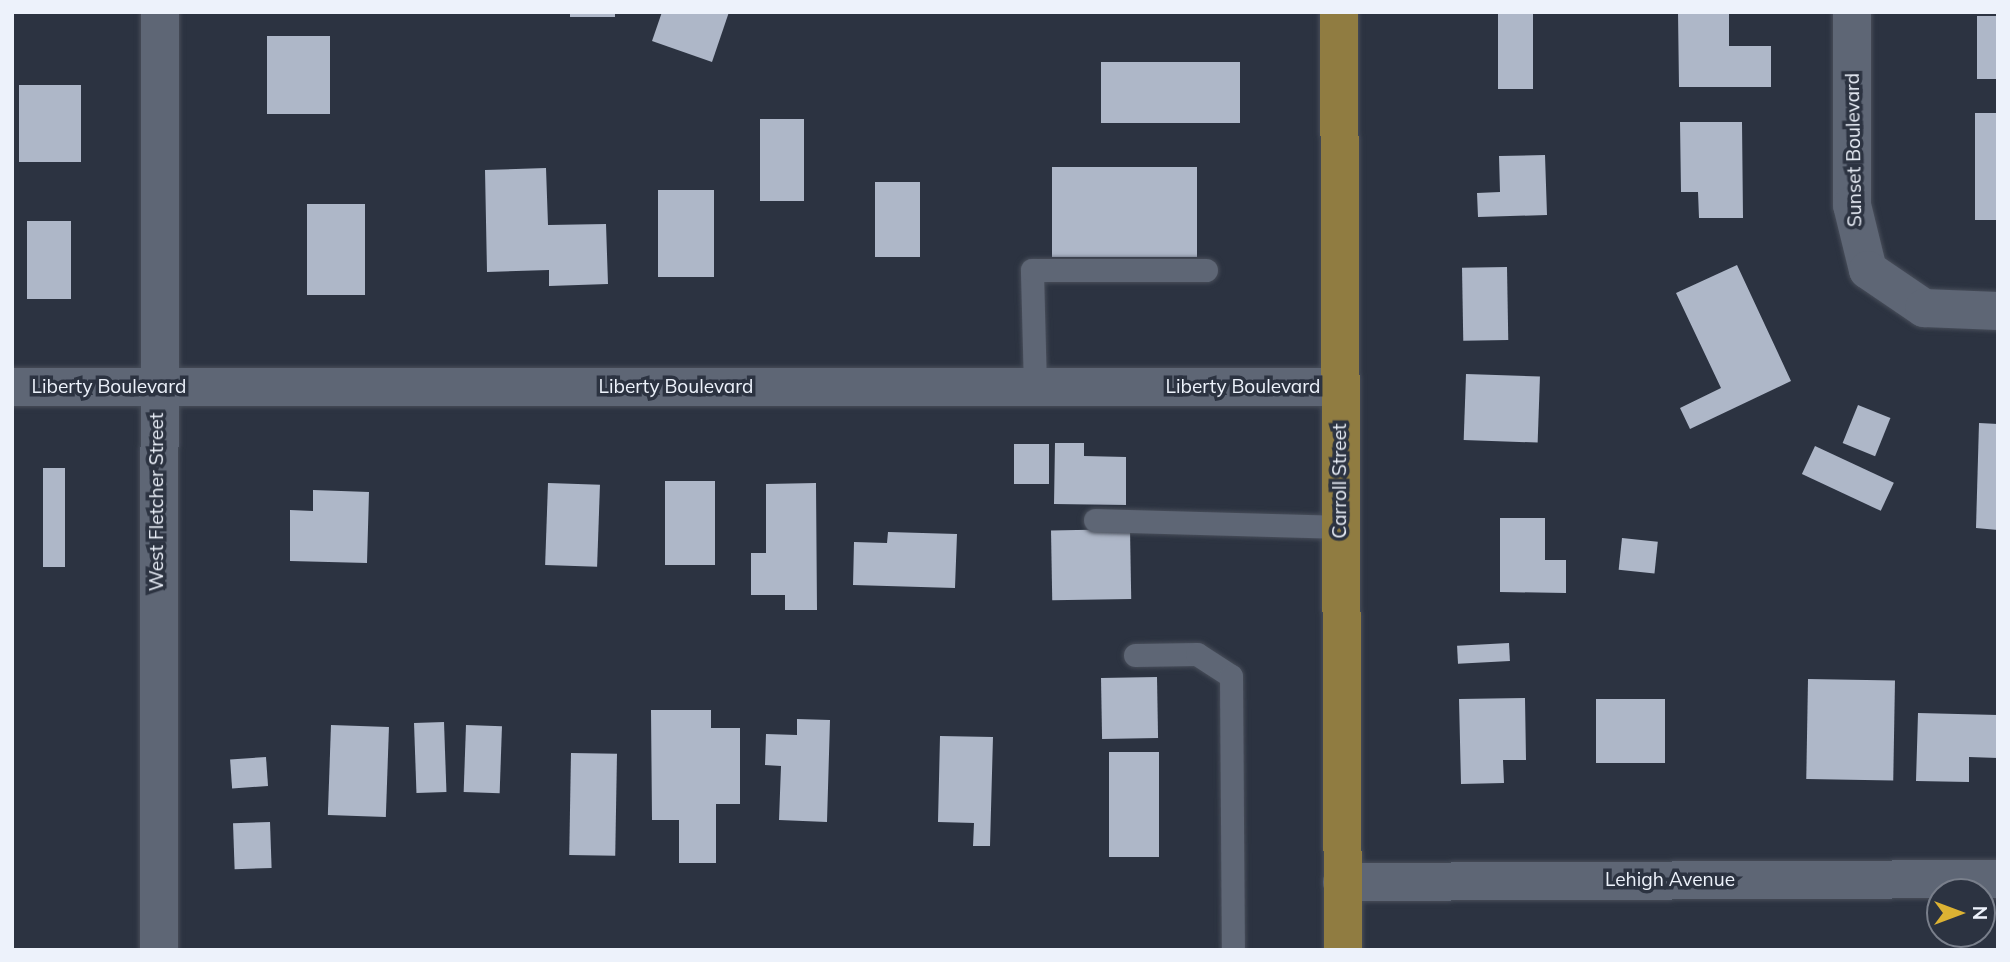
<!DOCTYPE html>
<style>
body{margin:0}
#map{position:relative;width:2010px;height:962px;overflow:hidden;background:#2c3341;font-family:Mulish,sans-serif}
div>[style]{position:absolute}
.building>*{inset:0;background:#aeb7c8;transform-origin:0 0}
.roads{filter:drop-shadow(0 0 2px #484e5a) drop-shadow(0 0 2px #484e5a)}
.service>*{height:23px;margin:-11.5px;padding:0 11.5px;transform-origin:11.5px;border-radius:11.5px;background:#5e6675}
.minor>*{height:38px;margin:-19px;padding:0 19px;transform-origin:19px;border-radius:19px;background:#5e6675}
.primary>*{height:38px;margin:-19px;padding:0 19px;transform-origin:19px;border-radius:19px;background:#907c41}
span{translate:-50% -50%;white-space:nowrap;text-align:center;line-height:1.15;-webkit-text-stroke:7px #2c3341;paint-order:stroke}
.street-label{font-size:19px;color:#edf2fb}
.frame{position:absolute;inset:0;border:14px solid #edf2fb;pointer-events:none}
.north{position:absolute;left:1926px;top:878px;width:70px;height:70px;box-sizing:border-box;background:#2c3341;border:2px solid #797f8b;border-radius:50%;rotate:90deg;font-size:19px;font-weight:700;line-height:28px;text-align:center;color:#edf2fb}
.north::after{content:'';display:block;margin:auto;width:24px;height:32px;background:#dcb233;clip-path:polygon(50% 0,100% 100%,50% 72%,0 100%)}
</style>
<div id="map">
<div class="building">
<i style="left:570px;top:12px;width:45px;height:5px"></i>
<i style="clip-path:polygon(662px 12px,729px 12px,712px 62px,652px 41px)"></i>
<i style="left:1498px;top:12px;width:35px;height:77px"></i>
<i style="clip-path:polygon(1678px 12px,1729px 12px,1729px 46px,1771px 46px,1771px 87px,1679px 87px)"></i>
<i style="left:1998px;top:16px;width:63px;height:21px;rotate:90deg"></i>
<i style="left:267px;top:36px;width:63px;height:78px"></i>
<i style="left:1101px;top:62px;width:139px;height:61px"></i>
<i style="left:19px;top:85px;width:62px;height:77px"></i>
<i style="left:1975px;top:113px;width:23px;height:107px"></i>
<i style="left:760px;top:119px;width:44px;height:82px"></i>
<i style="clip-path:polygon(1680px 122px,1742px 122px,1743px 218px,1699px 218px,1698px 192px,1681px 192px)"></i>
<i style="clip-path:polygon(1545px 155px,1547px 215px,1478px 217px,1477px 193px,1500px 192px,1499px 156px)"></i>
<i style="left:1052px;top:167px;width:145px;height:90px"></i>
<i style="clip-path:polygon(546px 168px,548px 225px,606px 224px,608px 284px,549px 286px,549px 270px,487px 272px,485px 170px)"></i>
<i style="left:875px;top:182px;width:45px;height:75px"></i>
<i style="left:658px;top:190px;width:56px;height:87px"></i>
<i style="left:307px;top:204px;width:58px;height:91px"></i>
<i style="left:27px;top:221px;width:44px;height:78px"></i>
<i style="clip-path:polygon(1737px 265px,1791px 381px,1690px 429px,1680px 408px,1721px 388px,1676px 293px)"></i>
<i style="left:1507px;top:267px;width:73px;height:45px;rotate:89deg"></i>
<i style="left:1466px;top:374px;width:74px;height:66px;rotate:2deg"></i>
<i style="left:1858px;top:405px;width:35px;height:41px;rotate:22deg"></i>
<i style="clip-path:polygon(1979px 423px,1998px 424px,1998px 530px,1976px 528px)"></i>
<i style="clip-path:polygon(1055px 443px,1084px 443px,1084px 456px,1126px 457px,1126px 505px,1054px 504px)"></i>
<i style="left:1014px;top:444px;width:35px;height:40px"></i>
<i style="left:1815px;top:446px;width:87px;height:31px;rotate:25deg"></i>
<i style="left:43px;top:468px;width:22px;height:99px"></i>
<i style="left:665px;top:481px;width:50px;height:84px"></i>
<i style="left:548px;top:483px;width:52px;height:82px;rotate:2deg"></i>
<i style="clip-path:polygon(816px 483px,817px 610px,785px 610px,785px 595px,751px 595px,751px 553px,766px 553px,766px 484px)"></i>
<i style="clip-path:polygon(313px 490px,369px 492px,367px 563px,290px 561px,290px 510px,313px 511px)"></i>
<i style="clip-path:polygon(1500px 518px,1545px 518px,1545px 560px,1566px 560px,1566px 593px,1500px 592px)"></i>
<i style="left:1130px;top:529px;width:70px;height:79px;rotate:89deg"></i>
<i style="clip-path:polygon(888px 532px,957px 534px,955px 588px,853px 585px,854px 542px,887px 543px)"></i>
<i style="left:1622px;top:538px;width:36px;height:32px;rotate:6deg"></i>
<i style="left:1509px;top:643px;width:18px;height:52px;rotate:87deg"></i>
<i style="left:1157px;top:677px;width:61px;height:56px;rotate:89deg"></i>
<i style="left:1808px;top:679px;width:87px;height:100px;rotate:1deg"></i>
<i style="clip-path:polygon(1525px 698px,1526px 760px,1503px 760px,1504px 783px,1461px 784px,1459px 699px)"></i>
<i style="left:1596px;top:699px;width:69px;height:64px"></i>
<i style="clip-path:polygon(651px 710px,711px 710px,711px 728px,740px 728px,740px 804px,716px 804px,716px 863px,679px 863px,679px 820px,652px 820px)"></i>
<i style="clip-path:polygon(1918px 713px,1998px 715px,1998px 758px,1969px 757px,1969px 782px,1916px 781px)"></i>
<i style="clip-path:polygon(797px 719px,830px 720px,827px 822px,779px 820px,781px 766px,765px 765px,766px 734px,797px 735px)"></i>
<i style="left:444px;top:722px;width:70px;height:30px;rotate:88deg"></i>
<i style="left:331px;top:725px;width:58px;height:90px;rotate:2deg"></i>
<i style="left:466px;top:725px;width:36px;height:67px;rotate:2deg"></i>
<i style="clip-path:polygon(940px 736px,993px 737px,990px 846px,973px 846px,974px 823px,938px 822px)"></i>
<i style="left:1109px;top:752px;width:50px;height:105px"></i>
<i style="left:571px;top:753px;width:46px;height:102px;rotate:1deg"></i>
<i style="left:266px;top:757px;width:29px;height:36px;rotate:86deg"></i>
<i style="left:270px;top:822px;width:46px;height:37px;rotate:88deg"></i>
</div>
<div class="roads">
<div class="service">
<i style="left:1035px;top:387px;width:117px;rotate:-91.5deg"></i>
<i style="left:1032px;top:270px;width:174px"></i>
<i style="left:1095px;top:520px;width:246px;rotate:1.6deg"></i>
<i style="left:1135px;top:655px;width:62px;rotate:-0.9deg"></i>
<i style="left:1197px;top:654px;width:40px;rotate:32.9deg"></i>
<i style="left:1231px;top:676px;width:274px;rotate:89.6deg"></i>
</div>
<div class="minor">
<i style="left:1852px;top:12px;width:193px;rotate:90deg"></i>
<i style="left:1852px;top:205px;width:67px;rotate:76.2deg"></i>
<i style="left:1868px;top:270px;width:68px;rotate:34.2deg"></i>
<i style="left:1924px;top:308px;width:74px;rotate:2.3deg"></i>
<i style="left:12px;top:387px;width:1328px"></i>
<i style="left:1342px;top:882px;width:656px;rotate:-0.26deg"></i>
<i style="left:159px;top:950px;width:938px;rotate:-89.94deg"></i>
</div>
<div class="primary">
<i style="left:1339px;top:12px;width:938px;rotate:89.76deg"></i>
</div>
</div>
<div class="street-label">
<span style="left:1854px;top:150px;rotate:-91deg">Sunset Boulevard</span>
<span style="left:109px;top:387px">Liberty Boulevard</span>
<span style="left:676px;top:387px">Liberty Boulevard</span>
<span style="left:1243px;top:387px">Liberty Boulevard</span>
<span style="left:1340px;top:481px;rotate:-90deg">Carroll Street</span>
<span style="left:157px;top:502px;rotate:-90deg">West Fletcher Street</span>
<span style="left:1670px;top:880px">Lehigh Avenue</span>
</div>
<div class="frame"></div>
<div class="north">N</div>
</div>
